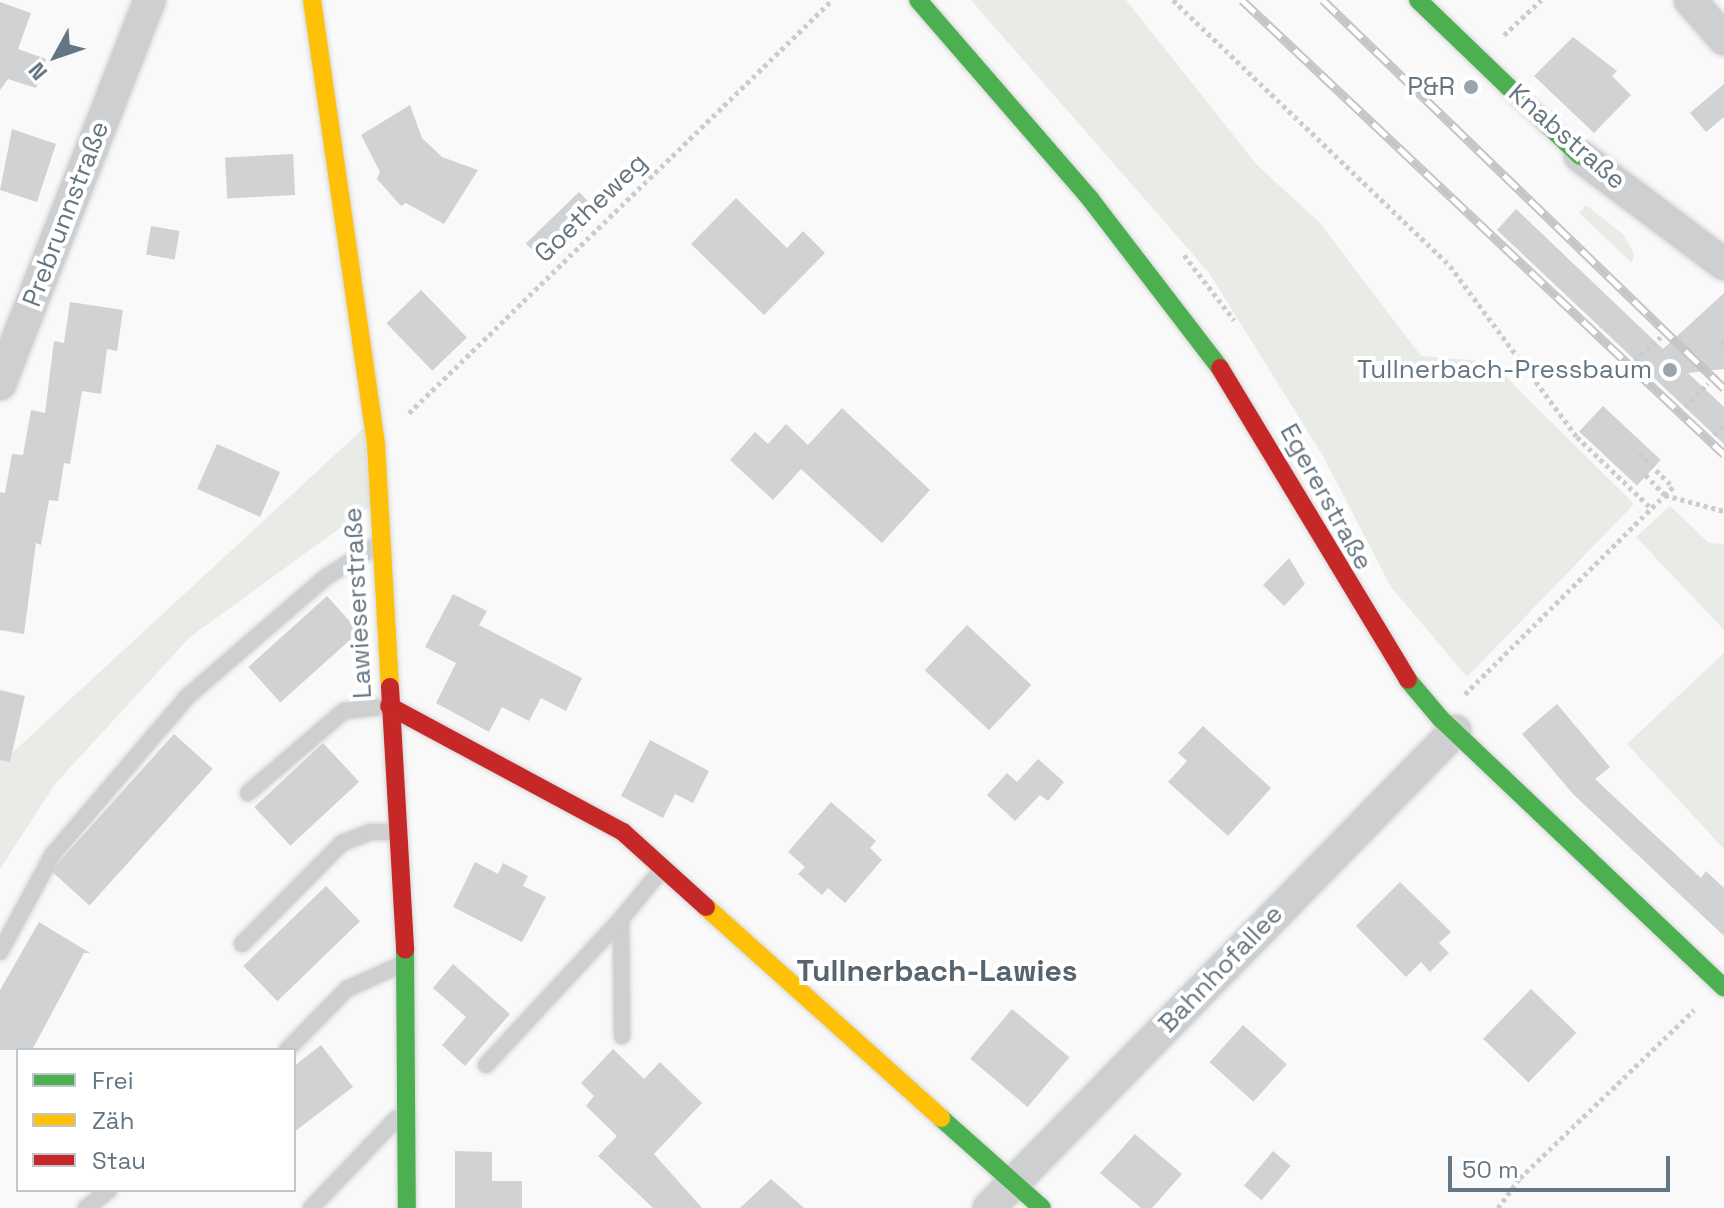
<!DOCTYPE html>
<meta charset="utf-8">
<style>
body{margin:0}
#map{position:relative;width:1724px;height:1208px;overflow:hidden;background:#f9f9f9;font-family:"Space Grotesk",sans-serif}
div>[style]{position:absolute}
.green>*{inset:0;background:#e8ebe6}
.building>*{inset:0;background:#d0d2d3;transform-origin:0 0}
.path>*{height:5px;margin-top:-2.5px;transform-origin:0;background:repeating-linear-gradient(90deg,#cbcccd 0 4px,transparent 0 8px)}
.roads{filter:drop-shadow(0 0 2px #d5d6d7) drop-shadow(0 0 2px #d5d6d7)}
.lane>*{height:16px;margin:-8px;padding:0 8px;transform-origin:8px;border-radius:8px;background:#cecfd0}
.street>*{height:32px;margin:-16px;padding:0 16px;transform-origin:16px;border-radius:16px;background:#cecfd0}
.fast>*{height:18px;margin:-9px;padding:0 9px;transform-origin:9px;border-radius:9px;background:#4caf50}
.slow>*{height:18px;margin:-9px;padding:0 9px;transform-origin:9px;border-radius:9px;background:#ffc107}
.jam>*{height:18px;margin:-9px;padding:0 9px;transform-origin:9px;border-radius:9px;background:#c62828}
.rail>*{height:9px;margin-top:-4.5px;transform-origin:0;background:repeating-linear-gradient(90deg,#fff 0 18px,#c3c5c6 0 36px);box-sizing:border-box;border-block:2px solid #c3c5c6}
.dots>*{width:22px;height:22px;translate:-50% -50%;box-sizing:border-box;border:4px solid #fff;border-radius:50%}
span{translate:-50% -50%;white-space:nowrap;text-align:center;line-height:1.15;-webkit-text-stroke:8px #fff;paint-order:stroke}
.poi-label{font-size:26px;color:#657683}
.right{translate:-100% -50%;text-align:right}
.street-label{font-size:26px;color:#657683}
.quarter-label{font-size:30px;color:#57646e;font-weight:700}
.legend{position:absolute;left:16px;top:1048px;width:280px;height:144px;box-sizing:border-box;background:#fff;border:2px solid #c1c8cd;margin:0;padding:10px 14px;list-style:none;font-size:24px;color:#657683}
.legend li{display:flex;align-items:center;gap:16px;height:40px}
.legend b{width:40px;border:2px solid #c1c8cd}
.north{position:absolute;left:16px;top:16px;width:80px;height:80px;-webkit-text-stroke:6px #fff;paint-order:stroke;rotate:230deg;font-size:22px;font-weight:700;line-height:32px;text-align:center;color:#657683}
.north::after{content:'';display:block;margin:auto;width:28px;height:36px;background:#657683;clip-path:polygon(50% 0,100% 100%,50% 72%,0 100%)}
.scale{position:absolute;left:1448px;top:1156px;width:222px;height:36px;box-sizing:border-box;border:4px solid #657683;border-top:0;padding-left:10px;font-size:24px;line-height:28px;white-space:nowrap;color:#657683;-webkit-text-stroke:6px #fff;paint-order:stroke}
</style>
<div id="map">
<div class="green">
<i style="clip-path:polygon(971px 0,1126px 0,1257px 165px,1319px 222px,1421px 356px,1491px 362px,1634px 504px,1467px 677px,1391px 587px,1323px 456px,1209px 273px)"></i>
<i style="clip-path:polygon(1586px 205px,1623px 234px,1634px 254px,1632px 263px,1579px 213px)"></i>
<i style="clip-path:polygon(364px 428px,370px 506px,190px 637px,55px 784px,0 869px,0 753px,11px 754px)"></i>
<i style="clip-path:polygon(1670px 506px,1709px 543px,1724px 544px,1724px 630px,1636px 537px)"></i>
<i style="clip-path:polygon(1724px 653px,1724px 849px,1627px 744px)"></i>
</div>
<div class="building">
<i style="clip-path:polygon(0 2px,31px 13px,18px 49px,46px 59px,36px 88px,8px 79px,0 90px)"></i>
<i style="clip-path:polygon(1573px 37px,1617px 71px,1612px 76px,1631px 95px,1594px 133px,1534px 76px)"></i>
<i style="clip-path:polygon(1724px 84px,1724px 117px,1706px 132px,1690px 113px)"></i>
<i style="clip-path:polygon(410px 105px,422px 138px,442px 157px,478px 170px,444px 224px,406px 203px,401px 206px,377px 179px,380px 172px,361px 135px)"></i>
<i style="clip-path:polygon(12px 129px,56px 144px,37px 202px,0 190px)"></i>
<i style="left:293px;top:154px;width:41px;height:68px;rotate:87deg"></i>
<i style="left:579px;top:192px;width:30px;height:74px;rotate:46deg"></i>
<i style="clip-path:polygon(736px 198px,787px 248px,803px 231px,825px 253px,764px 315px,691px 244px)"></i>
<i style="clip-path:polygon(1516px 209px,1663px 349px,1724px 293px,1724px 369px,1688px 373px,1724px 407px,1724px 444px,1497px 230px)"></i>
<i style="left:151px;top:226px;width:29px;height:29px;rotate:10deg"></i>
<i style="left:421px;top:290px;width:66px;height:48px;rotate:46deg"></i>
<i style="clip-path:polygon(70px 302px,123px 310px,117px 351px,107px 349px,101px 394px,82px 391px,70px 464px,64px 463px,58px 501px,49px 500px,41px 545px,36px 543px,24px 634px,0 630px,0 492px,5px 493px,12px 454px,23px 455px,31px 410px,45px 413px,54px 341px,64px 343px)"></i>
<i style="left:1603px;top:406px;width:79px;height:35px;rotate:43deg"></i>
<i style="clip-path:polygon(842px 408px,930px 490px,882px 543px,801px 469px,773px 500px,730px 460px,755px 432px,768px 444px,786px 424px,808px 445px)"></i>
<i style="left:217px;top:444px;width:69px;height:49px;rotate:24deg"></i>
<i style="clip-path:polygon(1289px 558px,1305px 584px,1284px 606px,1263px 585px)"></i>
<i style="clip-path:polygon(453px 594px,487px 611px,479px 625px,582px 678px,566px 711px,541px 698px,529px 721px,502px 707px,489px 732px,436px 703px,456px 663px,425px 647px)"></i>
<i style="left:327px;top:596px;width:48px;height:106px;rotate:48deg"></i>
<i style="left:967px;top:625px;width:88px;height:62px;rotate:43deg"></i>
<i style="clip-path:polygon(0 690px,25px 696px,10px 762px,0 760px)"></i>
<i style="clip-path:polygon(1557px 704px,1610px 767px,1595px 779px,1701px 878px,1706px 871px,1724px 888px,1724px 936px,1573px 794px,1522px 734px)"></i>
<i style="clip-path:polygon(1203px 726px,1271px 788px,1228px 836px,1168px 782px,1187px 761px,1178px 753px)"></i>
<i style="left:174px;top:734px;width:52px;height:184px;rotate:42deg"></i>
<i style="clip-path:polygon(650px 740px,709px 771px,693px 803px,675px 794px,663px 818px,621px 796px)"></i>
<i style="left:323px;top:743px;width:53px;height:94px;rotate:47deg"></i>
<i style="clip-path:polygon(1038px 759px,1064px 782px,1048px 801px,1040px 795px,1015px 821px,987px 795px,1007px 773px,1017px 782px)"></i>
<i style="clip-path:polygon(831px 802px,876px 841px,870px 848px,882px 860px,845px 903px,828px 888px,822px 895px,798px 874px,805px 867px,788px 852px)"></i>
<i style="clip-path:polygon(475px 862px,498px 874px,503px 863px,528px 876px,523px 886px,546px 897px,522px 942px,453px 907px)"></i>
<i style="clip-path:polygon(1400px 882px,1451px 932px,1439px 943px,1449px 953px,1430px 972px,1421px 962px,1406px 977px,1356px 926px)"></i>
<i style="left:326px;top:886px;width:49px;height:115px;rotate:46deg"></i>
<i style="clip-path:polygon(39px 922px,90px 953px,84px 953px,32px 1050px,0 1050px,0 990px)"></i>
<i style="clip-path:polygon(453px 964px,510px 1014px,465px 1066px,442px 1045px,466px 1017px,433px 988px)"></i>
<i style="left:1531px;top:989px;width:63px;height:69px;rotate:44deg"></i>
<i style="left:1012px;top:1009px;width:75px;height:65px;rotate:40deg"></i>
<i style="left:1243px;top:1025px;width:59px;height:50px;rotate:42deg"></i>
<i style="clip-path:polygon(321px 1045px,353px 1087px,294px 1132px,294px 1066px)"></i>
<i style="clip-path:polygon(613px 1049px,644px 1079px,660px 1062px,702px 1103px,654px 1154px,702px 1208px,653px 1208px,598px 1156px,617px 1136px,586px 1106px,594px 1096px,581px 1083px)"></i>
<i style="clip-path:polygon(1135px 1134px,1182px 1174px,1152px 1208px,1141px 1208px,1100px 1173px)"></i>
<i style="clip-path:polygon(455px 1151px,492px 1152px,492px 1181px,522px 1181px,522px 1208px,455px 1208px)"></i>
<i style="left:1273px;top:1151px;width:23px;height:45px;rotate:40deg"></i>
<i style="clip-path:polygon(771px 1179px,804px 1208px,740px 1208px)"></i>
</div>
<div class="path">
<i style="left:1173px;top:0;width:384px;rotate:43.8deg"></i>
<i style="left:1450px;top:266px;width:213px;rotate:53.4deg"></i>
<i style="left:1577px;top:437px;width:103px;rotate:43.8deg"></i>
<i style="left:1504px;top:35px;width:51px;rotate:-43.4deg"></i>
<i style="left:1184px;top:255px;width:82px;rotate:52.4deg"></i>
<i style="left:1721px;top:342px;width:3px"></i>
<i style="left:1635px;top:361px;width:35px;rotate:-43deg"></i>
<i style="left:1685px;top:407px;width:33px;rotate:-46deg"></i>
<i style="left:409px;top:413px;width:591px;rotate:-44.31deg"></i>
<i style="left:1714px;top:435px;width:14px;rotate:-45deg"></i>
<i style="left:1639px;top:453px;width:48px;rotate:45deg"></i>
<i style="left:1673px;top:487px;width:11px;rotate:135deg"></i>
<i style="left:1665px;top:495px;width:28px;rotate:-134deg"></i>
<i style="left:1465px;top:694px;width:282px;rotate:-44.9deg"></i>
<i style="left:1665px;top:495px;width:61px;rotate:15.2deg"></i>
<i style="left:1498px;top:1208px;width:37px;rotate:-54deg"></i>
<i style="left:1520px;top:1178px;width:242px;rotate:-44deg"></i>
</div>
<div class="roads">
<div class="lane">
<i style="left:248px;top:793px;width:126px;rotate:-40.5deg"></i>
<i style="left:344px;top:711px;width:44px;rotate:-6.5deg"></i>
<i style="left:242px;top:944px;width:142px;rotate:-45.3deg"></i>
<i style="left:342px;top:843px;width:30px;rotate:-21deg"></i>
<i style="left:370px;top:832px;width:26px"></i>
<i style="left:0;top:952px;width:111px;rotate:-61.6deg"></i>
<i style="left:53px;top:854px;width:208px;rotate:-49.5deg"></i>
<i style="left:188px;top:696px;width:182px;rotate:-40.8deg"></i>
<i style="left:326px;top:577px;width:60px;rotate:-32.1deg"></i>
<i style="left:622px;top:1036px;width:117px;rotate:-90.5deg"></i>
<i style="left:621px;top:919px;width:66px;rotate:-50.5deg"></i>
<i style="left:287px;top:1050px;width:86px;rotate:-45.5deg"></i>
<i style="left:347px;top:989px;width:60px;rotate:-24.4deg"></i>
<i style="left:486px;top:1065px;width:199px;rotate:-47.2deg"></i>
<i style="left:86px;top:1208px;width:29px;rotate:-38deg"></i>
<i style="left:311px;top:1208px;width:124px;rotate:-46.3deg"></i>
</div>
<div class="street">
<i style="left:1690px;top:0;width:52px;rotate:48.9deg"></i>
<i style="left:1580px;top:156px;width:180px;rotate:36.9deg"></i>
<i style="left:0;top:384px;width:412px;rotate:-68.7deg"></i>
<i style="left:989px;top:1208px;width:667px;rotate:-45.67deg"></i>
</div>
<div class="fast">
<i style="left:918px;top:0;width:264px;rotate:49.1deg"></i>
<i style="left:1091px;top:200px;width:212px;rotate:52.5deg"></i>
<i style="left:1418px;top:0;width:225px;rotate:43.9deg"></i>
<i style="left:1408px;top:680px;width:51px;rotate:49.8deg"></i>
<i style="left:1441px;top:719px;width:390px;rotate:43.5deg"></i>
<i style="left:405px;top:950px;width:258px;rotate:89.6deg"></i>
<i style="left:941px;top:1118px;width:135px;rotate:41.7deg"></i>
</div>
<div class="slow">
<i style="left:312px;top:0;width:450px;rotate:81.8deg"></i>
<i style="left:376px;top:445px;width:242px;rotate:86.7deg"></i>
<i style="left:706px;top:907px;width:316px;rotate:41.9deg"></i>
</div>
<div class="jam">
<i style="left:1220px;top:368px;width:364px;rotate:58.9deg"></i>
<i style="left:390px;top:687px;width:263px;rotate:86.7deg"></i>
<i style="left:389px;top:706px;width:266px;rotate:28.3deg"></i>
<i style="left:623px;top:832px;width:112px;rotate:42.1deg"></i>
</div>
</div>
<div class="rail">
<i style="left:1242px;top:0;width:662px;rotate:43.29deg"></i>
<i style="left:1323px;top:0;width:558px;rotate:44.06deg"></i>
</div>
<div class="dots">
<i style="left:1471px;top:87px;background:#99a4ac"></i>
<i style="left:1670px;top:370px;background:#99a4ac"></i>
</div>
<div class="poi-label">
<span class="right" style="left:1455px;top:87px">P&amp;R</span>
<span class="right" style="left:1652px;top:370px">Tullnerbach-Pressbaum</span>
</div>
<div class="street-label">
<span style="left:1567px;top:137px;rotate:41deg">Knabstraße</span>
<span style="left:591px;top:208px;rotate:-44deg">Goetheweg</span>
<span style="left:66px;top:214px;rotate:-69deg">Prebrunnstraße</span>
<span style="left:1326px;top:497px;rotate:61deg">Egererstraße</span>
<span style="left:358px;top:603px;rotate:-93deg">Lawieserstraße</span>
<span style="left:1221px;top:969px;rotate:-46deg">Bahnhofallee</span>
</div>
<div class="quarter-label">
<span style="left:937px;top:971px">Tullnerbach-Lawies</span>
</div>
<ul class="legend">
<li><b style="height:10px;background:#4caf50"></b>Frei</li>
<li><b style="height:10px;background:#ffc107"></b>Zäh</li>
<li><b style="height:10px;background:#c62828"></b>Stau</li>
</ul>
<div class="north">N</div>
<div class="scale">50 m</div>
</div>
